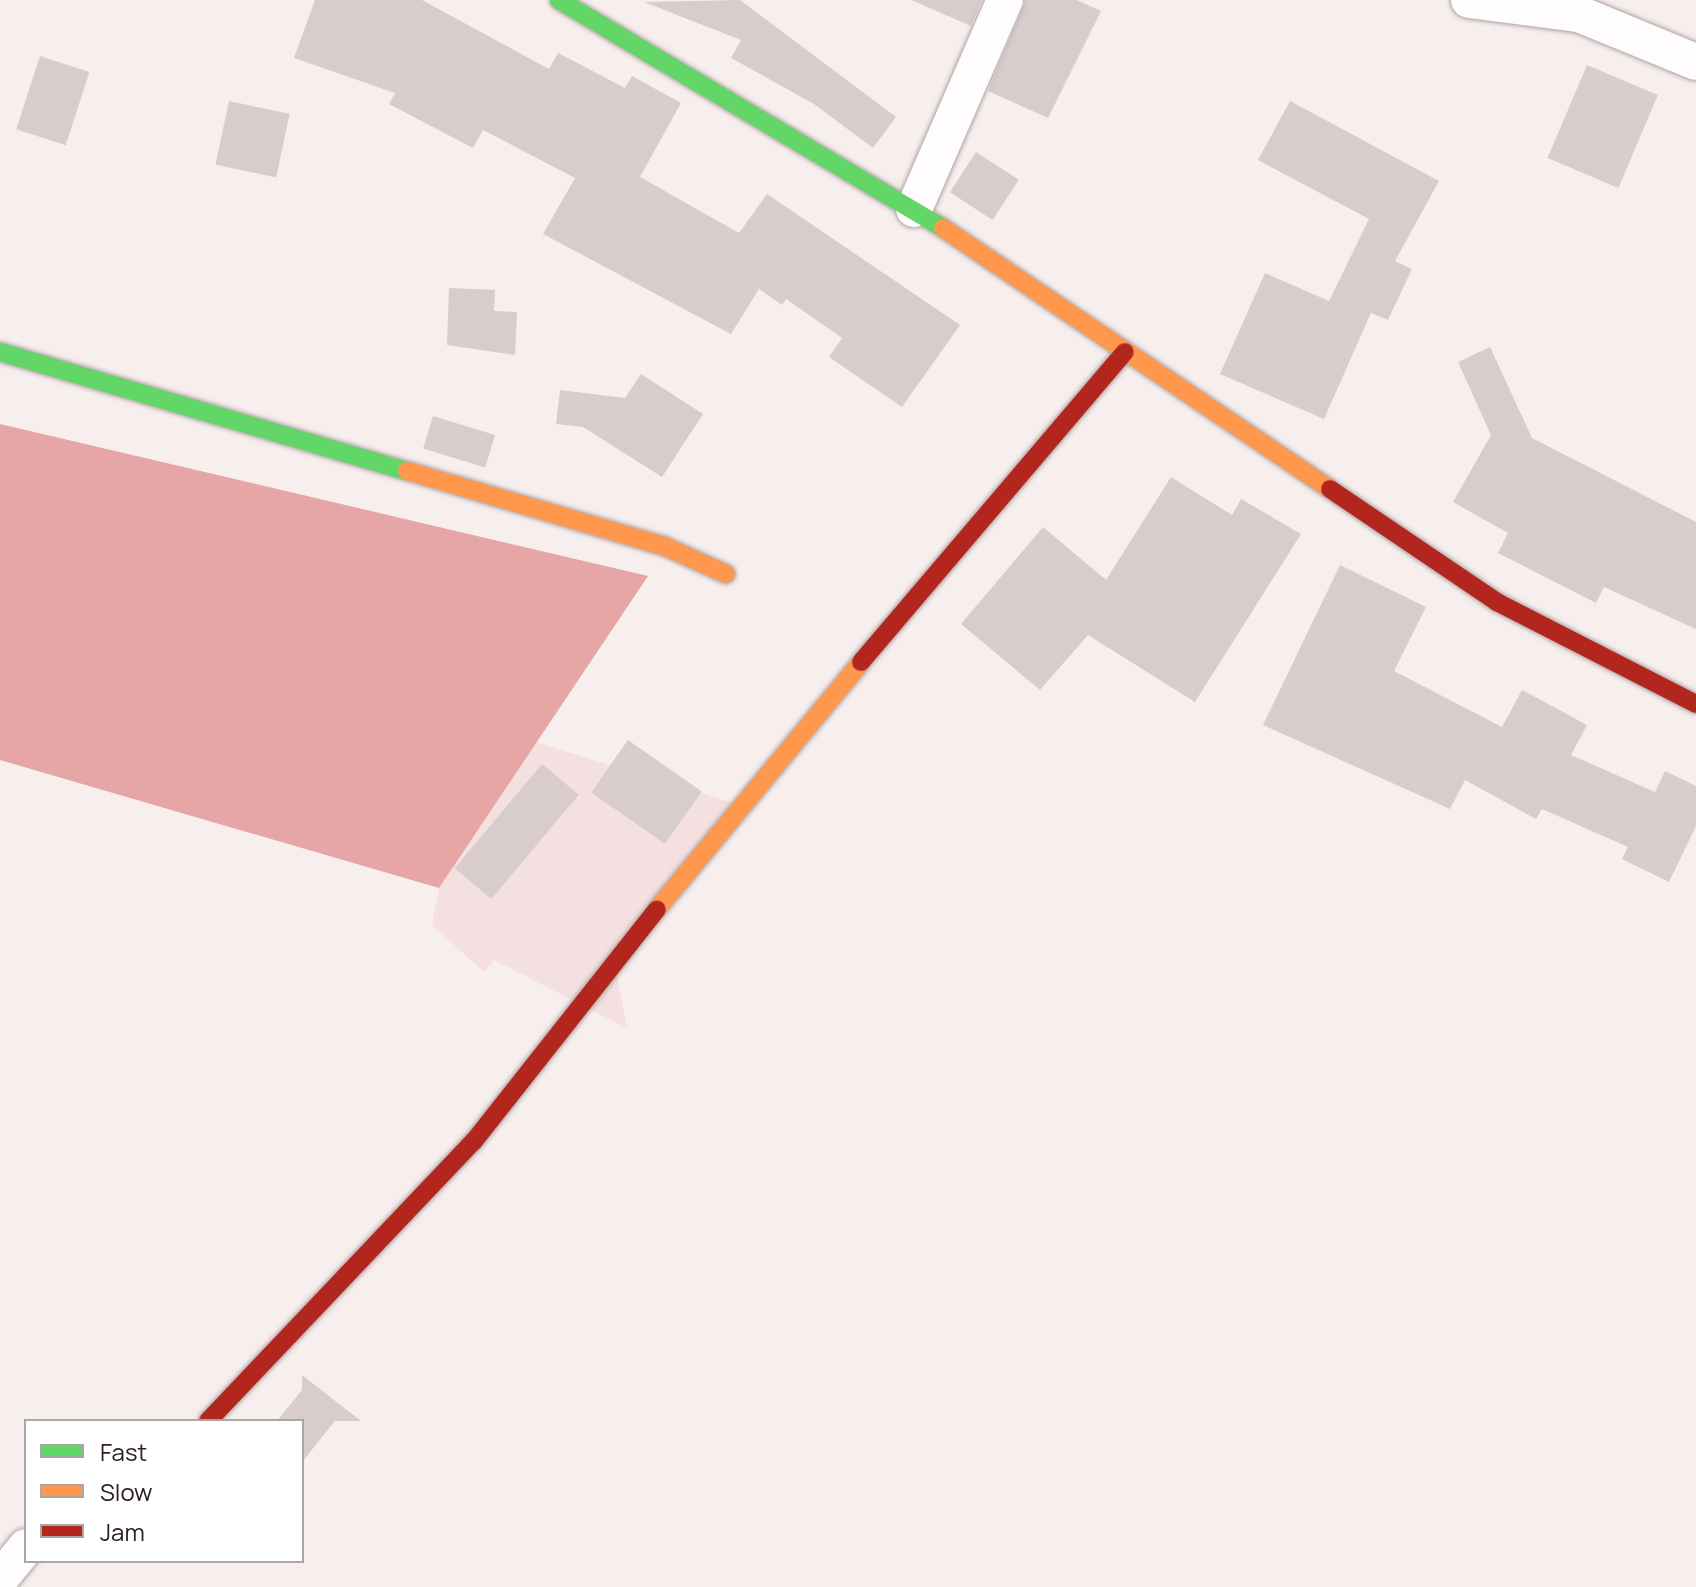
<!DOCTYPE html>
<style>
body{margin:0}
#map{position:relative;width:1696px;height:1587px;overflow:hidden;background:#f7eeee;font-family:Manrope,sans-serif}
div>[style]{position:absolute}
.built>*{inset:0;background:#f4e0e0}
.water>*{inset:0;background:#e6a6a6}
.building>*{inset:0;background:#d8cdcc;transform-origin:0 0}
.roads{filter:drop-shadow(0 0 2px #b0a5a5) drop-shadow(0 0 2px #b0a5a5)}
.street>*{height:36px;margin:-18px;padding:0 18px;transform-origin:18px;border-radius:18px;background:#fefcfc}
.fast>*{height:18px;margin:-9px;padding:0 9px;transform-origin:9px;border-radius:9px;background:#63d668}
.slow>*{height:18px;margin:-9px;padding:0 9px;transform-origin:9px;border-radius:9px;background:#ff974d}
.jam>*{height:18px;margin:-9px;padding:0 9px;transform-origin:9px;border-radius:9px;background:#b3261e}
span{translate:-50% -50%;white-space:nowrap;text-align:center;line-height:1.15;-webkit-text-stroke:6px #fff;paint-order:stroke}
.legend{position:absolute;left:24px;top:1419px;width:280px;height:144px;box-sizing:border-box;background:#fff;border:2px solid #aba6a6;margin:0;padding:10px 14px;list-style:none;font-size:24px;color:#2e2020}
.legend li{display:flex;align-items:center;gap:16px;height:40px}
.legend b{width:40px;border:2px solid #aba6a6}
</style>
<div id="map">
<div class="built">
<i style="clip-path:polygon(535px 742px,733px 803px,615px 964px,627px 1028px,494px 960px,484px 972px,432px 925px,439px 888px)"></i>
</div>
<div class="water">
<i style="clip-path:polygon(0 424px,648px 576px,439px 888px,0 760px)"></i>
</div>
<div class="building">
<i style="clip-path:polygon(315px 0,422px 0,549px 69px,558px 53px,625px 88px,632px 76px,681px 103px,640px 177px,739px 233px,767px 194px,960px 325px,902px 407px,829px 357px,842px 338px,786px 299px,782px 305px,759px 289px,731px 334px,543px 234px,575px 178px,483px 130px,473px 148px,389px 104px,395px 93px,294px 58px)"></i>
<i style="clip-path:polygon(740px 0,896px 117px,873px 148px,814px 104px,731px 58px,741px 40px,644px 2px)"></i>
<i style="clip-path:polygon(911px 0,982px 0,971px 26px)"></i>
<i style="clip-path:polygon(1026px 0,1077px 0,1101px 11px,1048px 118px,988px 91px)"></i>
<i style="left:40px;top:56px;width:52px;height:77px;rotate:18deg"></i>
<i style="left:1587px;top:65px;width:77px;height:101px;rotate:23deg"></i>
<i style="left:229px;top:101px;width:62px;height:65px;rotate:12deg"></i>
<i style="clip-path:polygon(1290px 101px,1439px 181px,1395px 261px,1412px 269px,1388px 320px,1371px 313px,1324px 419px,1220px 374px,1265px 273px,1329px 301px,1369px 219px,1258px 160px)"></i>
<i style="left:976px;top:152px;width:51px;height:48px;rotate:33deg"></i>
<i style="clip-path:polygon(449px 288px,495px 290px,494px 311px,517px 312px,515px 355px,447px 345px)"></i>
<i style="clip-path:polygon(1490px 347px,1532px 438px,1696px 522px,1696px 629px,1604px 587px,1596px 603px,1498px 553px,1508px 533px,1453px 502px,1491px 435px,1458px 362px)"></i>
<i style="clip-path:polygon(641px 374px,703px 414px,662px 477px,583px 427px,556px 424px,560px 390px,625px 398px)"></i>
<i style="left:433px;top:416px;width:65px;height:34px;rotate:17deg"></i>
<i style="clip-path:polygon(1171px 477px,1232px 515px,1241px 499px,1301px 534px,1195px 702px,1088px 635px,1040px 690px,961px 624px,1043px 527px,1106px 580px)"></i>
<i style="clip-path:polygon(1340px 565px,1426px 607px,1394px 671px,1502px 727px,1522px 690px,1587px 725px,1571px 755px,1655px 792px,1665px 771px,1696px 786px,1696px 826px,1669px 882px,1622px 859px,1628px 847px,1542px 809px,1536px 819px,1465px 780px,1450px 809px,1263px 725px)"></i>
<i style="left:628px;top:740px;width:90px;height:64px;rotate:35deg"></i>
<i style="left:542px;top:764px;width:48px;height:136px;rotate:40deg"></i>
<i style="clip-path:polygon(302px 1375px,361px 1421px,335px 1421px,302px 1462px,302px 1421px,277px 1421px,302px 1390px)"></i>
</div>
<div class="roads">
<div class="street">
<i style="left:1469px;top:0;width:111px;rotate:7.3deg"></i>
<i style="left:1579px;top:14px;width:126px;rotate:22.3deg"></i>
<i style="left:914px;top:209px;width:228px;rotate:-66.5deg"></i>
<i style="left:0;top:1579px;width:41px;rotate:-50.9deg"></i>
</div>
<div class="fast">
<i style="left:559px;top:0;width:447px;rotate:30.7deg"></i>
<i style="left:0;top:352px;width:424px;rotate:16.3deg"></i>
</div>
<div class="slow">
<i style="left:943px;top:228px;width:467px;rotate:34deg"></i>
<i style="left:407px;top:471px;width:268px;rotate:16.3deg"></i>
<i style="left:664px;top:546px;width:68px;rotate:24.3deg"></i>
<i style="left:657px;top:909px;width:320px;rotate:-50.4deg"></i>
</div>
<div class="jam">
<i style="left:1330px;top:489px;width:202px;rotate:34.1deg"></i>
<i style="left:1497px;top:602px;width:224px;rotate:27.1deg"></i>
<i style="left:861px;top:662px;width:407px;rotate:-49.6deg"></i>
<i style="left:208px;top:1421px;width:386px;rotate:-46.5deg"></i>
<i style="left:474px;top:1141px;width:295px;rotate:-51.7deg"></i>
</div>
</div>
<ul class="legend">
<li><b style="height:10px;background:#63d668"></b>Fast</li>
<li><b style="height:10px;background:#ff974d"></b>Slow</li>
<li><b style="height:10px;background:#b3261e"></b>Jam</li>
</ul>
</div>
